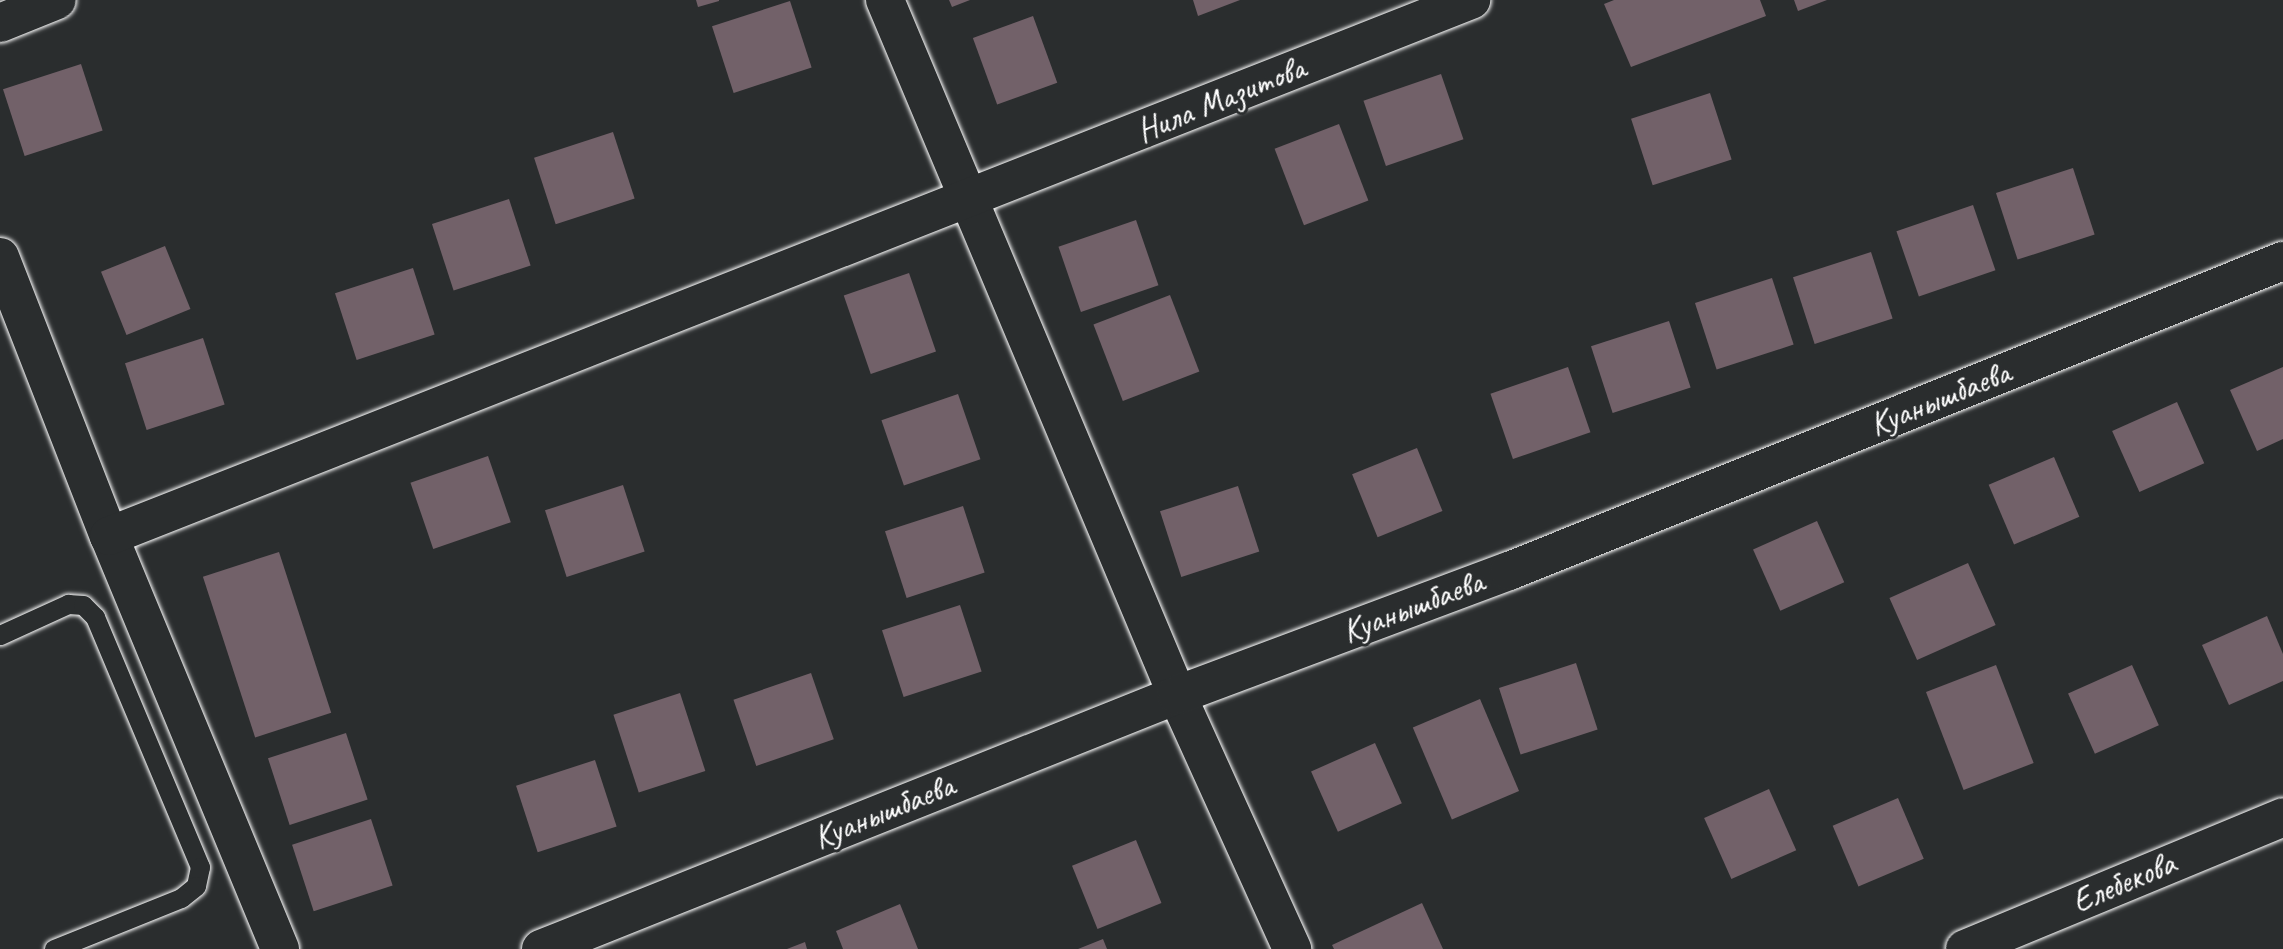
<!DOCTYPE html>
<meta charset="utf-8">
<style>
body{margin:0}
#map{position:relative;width:2283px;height:949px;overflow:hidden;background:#2a2d2e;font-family:Caveat,sans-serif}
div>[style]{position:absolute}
.building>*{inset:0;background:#726169;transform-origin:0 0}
.roads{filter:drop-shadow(0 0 2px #fff) drop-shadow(0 0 2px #fff)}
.lane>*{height:19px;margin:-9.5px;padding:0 9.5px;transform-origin:9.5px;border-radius:9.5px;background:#2a2d2e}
.street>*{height:38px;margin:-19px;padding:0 19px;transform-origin:19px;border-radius:19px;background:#2a2d2e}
span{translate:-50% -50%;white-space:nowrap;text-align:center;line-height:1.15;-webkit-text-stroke:6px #2a2d2e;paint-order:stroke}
.street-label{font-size:33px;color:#fff}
</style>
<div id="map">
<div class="building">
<i style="clip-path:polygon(696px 0,719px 0,719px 1px,698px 7px)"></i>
<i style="clip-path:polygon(949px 0,970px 0,952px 7px)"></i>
<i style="clip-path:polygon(1193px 0,1240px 0,1198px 16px)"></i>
<i style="clip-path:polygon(1614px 0,1760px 0,1766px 16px,1631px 67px,1604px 4px)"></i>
<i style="clip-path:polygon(1794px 0,1827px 0,1798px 11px)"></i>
<i style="left:790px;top:1px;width:70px;height:82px;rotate:72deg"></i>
<i style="left:1033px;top:16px;width:71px;height:64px;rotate:70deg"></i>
<i style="left:81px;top:64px;width:70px;height:82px;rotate:72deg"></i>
<i style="left:1441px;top:74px;width:69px;height:82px;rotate:71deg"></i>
<i style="left:1710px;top:93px;width:70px;height:83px;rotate:72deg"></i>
<i style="left:1339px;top:124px;width:82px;height:69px;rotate:69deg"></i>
<i style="left:613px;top:132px;width:70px;height:83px;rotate:72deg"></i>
<i style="left:2073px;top:168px;width:70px;height:81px;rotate:72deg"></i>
<i style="left:509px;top:199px;width:70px;height:81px;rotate:72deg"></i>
<i style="left:1973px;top:205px;width:69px;height:81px;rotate:71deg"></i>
<i style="left:1136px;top:220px;width:69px;height:82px;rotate:71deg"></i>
<i style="left:165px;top:246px;width:68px;height:69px;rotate:68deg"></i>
<i style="left:1871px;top:252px;width:70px;height:82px;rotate:72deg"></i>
<i style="left:413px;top:268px;width:70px;height:82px;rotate:72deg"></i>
<i style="left:909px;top:273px;width:83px;height:69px;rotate:71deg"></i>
<i style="left:1772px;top:278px;width:70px;height:81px;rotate:72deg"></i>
<i style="left:1170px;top:295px;width:82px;height:82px;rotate:69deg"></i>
<i style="left:1669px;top:321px;width:70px;height:82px;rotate:72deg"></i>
<i style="left:203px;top:338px;width:70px;height:82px;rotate:72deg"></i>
<i style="left:1568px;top:367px;width:69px;height:82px;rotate:71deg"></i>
<i style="clip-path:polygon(2283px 367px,2283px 439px,2257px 451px,2230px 390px)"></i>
<i style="left:958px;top:394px;width:69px;height:81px;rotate:71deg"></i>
<i style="left:2177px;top:402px;width:67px;height:71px;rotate:66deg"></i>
<i style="left:1417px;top:448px;width:68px;height:70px;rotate:68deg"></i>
<i style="left:488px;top:456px;width:70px;height:82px;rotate:71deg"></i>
<i style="left:2054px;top:457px;width:65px;height:71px;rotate:67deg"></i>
<i style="left:623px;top:485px;width:70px;height:82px;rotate:72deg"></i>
<i style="left:1238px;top:486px;width:69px;height:82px;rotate:72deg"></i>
<i style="left:963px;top:506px;width:70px;height:82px;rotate:72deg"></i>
<i style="left:1817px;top:521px;width:67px;height:70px;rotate:66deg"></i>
<i style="left:279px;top:552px;width:169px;height:80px;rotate:72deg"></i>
<i style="left:1968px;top:563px;width:68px;height:86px;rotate:66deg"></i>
<i style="left:960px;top:605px;width:70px;height:82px;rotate:72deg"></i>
<i style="clip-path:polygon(2267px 616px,2283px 654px,2283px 681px,2229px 705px,2202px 645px)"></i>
<i style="left:1576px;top:663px;width:70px;height:81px;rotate:72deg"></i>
<i style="left:1996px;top:665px;width:105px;height:75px;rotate:69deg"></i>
<i style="left:2132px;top:665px;width:66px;height:70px;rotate:66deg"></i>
<i style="left:811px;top:673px;width:70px;height:82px;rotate:71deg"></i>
<i style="left:680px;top:693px;width:82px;height:70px;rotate:72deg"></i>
<i style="left:1480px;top:699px;width:100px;height:73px;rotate:67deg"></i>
<i style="left:346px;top:733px;width:70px;height:82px;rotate:72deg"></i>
<i style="left:1375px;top:743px;width:66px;height:70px;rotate:66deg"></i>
<i style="left:595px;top:760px;width:70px;height:83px;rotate:72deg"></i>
<i style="left:1769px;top:789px;width:67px;height:71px;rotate:66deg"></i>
<i style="left:1898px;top:798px;width:66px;height:71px;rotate:67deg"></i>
<i style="left:371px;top:819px;width:70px;height:83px;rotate:72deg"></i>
<i style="left:1136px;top:840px;width:68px;height:69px;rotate:68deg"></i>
<i style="clip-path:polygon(1422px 903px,1443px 949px,1334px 949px,1332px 945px)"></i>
<i style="clip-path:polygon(900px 904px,918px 949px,843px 949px,836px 931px)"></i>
<i style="clip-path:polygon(1103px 939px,1107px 949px,1078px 949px)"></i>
<i style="clip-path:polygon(805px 942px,807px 949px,787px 949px)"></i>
</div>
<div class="roads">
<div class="lane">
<i style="left:0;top:635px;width:75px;rotate:-24.5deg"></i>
<i style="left:68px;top:604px;width:15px;rotate:4deg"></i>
<i style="left:83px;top:605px;width:17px;rotate:45deg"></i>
<i style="left:95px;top:617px;width:271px;rotate:67.2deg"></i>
<i style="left:200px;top:867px;width:19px;rotate:102deg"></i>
<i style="left:196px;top:886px;width:19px;rotate:141deg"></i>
<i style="left:181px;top:898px;width:137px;rotate:158.1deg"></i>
</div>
<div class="street">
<i style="left:885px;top:0;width:754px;rotate:67.21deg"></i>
<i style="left:1177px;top:695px;width:279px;rotate:65.6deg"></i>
<i style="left:0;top:23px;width:61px;rotate:-22deg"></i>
<i style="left:0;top:257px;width:300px;rotate:68.7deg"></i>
<i style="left:109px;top:536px;width:447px;rotate:67.5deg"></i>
<i style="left:109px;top:536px;width:1464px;rotate:-21.48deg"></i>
<i style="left:541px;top:949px;width:685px;rotate:-21.77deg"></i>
<i style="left:1177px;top:695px;width:354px;rotate:-20.5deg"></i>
<i style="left:1509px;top:571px;width:834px;rotate:-21.83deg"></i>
<i style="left:1965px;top:949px;width:344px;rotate:-22.5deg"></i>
</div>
</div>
<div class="street-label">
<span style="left:1221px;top:100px;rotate:-22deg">Нила Мазитова</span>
<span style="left:1940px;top:399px;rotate:-22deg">Куанышбаева</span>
<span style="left:1413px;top:607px;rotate:-21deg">Куанышбаева</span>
<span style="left:884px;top:812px;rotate:-22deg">Куанышбаева</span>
<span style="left:2124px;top:883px;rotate:-23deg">Елебекова</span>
</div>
</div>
